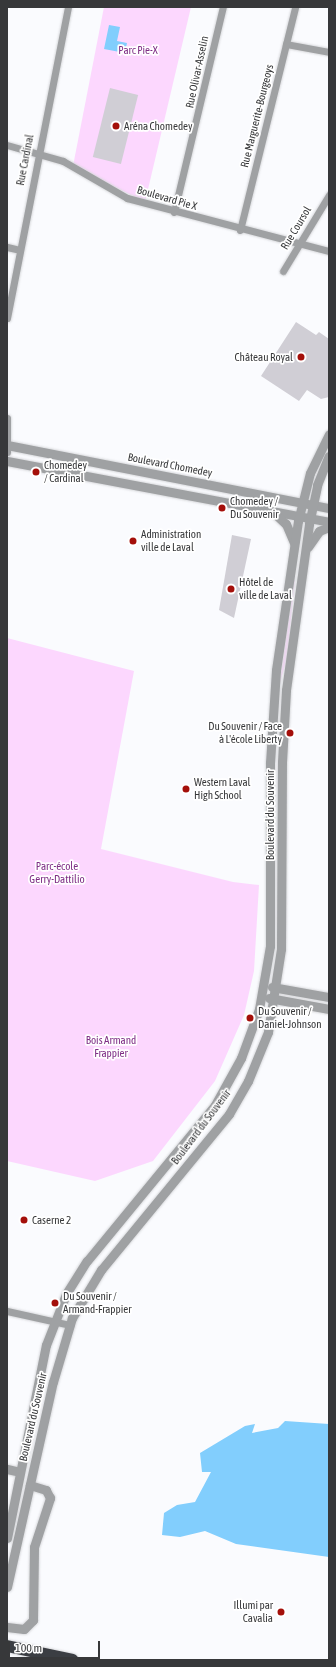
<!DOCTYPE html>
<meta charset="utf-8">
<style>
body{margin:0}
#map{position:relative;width:336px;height:1667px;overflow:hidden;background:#fafbfe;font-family:"Asap Condensed",sans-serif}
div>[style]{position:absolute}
.green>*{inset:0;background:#fcd7fe}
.water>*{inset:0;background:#82cefd}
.building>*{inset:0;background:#d0ced5;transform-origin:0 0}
.roads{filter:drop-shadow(0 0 1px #d7d8db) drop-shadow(0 0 1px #d7d8db)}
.minor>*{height:7px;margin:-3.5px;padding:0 3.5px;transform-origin:3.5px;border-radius:3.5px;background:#9fa1a3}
.tertiary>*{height:9px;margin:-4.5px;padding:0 4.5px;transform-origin:4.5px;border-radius:4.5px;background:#9fa1a3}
.motorway>*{height:12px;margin:-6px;padding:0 6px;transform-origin:6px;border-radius:6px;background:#3b3e43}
.dots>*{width:11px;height:11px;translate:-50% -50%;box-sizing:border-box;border:2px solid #fff;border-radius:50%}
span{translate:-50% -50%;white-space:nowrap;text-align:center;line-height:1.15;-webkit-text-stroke:3.5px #fff;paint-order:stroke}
.park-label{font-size:11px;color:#7e2e85}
.street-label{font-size:11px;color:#37383a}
.poi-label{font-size:11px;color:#37383a}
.left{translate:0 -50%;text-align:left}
.right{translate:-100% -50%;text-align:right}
.frame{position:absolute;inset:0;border:8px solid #37383a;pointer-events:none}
.scale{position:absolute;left:8px;top:1641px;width:92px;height:18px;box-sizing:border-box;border:2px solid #37383a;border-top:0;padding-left:5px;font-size:12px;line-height:14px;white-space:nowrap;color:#37383a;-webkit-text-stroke:3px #fff;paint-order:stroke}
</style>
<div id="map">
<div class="green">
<i style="clip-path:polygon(104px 7px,191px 7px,145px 202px,73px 166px)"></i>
<i style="clip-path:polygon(295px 580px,287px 658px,279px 687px,294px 580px)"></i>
<i style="clip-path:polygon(7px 638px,134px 671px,101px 849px,233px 882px,259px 885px,254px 971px,244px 1015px,215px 1081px,153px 1161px,95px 1181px,7px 1161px)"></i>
</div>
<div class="water">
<i style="clip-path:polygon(109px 25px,120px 27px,117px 41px,127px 43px,125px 53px,104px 49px)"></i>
<i style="clip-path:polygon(285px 1421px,329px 1424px,329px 1557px,236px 1544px,205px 1531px,180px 1537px,162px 1535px,164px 1513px,177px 1505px,195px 1502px,211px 1472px,202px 1472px,200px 1453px,245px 1426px,255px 1424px,252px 1433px,278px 1428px)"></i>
</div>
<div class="building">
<i style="left:110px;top:88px;width:29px;height:71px;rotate:14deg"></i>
<i style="clip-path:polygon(296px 322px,316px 335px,319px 332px,329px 339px,329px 397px,321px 399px,307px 390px,299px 401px,261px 376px)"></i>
<i style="clip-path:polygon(232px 535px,251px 539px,234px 618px,219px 610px)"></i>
</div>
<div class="roads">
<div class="minor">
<i style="left:286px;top:44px;width:44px;rotate:10.5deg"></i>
<i style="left:7px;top:145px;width:58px;rotate:15.9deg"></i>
<i style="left:63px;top:161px;width:74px;rotate:30deg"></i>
<i style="left:127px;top:198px;width:209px;rotate:14.7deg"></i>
<i style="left:174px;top:212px;width:211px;rotate:-76.6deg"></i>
<i style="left:240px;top:230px;width:230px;rotate:-76.1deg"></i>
<i style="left:7px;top:247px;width:13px;rotate:13deg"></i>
<i style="left:283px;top:271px;width:89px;rotate:-58.8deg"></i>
<i style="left:7px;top:318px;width:317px;rotate:-78.9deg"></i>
<i style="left:7px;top:418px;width:34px;rotate:90deg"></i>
<i style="left:7px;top:1311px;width:65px;rotate:12.5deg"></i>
</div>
<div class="tertiary">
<i style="left:7px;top:445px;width:328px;rotate:11.1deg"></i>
<i style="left:7px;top:461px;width:328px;rotate:10.7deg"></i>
<i style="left:274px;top:513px;width:16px;rotate:43deg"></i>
<i style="left:286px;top:524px;width:21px;rotate:67deg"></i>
<i style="left:308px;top:547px;width:19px;rotate:-55deg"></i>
<i style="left:319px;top:531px;width:11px;rotate:-22deg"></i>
<i style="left:272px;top:987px;width:58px;rotate:10deg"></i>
<i style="left:269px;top:998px;width:61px;rotate:10.4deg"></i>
<i style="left:7px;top:1469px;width:13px;rotate:13deg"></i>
<i style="left:7px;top:1538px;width:197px;rotate:-78.6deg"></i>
<i style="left:46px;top:1345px;width:55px;rotate:-68.6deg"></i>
<i style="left:66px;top:1294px;width:39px;rotate:-58deg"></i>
<i style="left:87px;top:1261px;width:202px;rotate:-50.6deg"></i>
<i style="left:215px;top:1105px;width:54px;rotate:-61deg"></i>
<i style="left:241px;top:1058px;width:52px;rotate:-69.8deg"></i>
<i style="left:259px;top:1009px;width:64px;rotate:-80.1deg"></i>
<i style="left:270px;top:946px;width:183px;rotate:-90deg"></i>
<i style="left:270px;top:763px;width:93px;rotate:-86.3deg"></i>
<i style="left:276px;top:670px;width:151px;rotate:-81.6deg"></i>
<i style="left:298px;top:521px;width:49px;rotate:-76deg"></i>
<i style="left:310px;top:473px;width:43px;rotate:-64deg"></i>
<i style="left:7px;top:1587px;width:210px;rotate:-77.4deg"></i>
<i style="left:53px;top:1382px;width:67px;rotate:-73.5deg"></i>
<i style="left:72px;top:1318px;width:56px;rotate:-58.9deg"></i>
<i style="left:101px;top:1270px;width:202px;rotate:-50.6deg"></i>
<i style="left:229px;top:1114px;width:38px;rotate:-60deg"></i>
<i style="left:248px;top:1081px;width:53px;rotate:-67.8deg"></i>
<i style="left:268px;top:1032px;width:84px;rotate:-81.1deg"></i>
<i style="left:281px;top:949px;width:187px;rotate:-89.7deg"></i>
<i style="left:282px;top:762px;width:72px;rotate:-86.8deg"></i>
<i style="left:286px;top:690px;width:168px;rotate:-82.1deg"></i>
<i style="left:309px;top:524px;width:40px;rotate:-78deg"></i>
<i style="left:317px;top:485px;width:31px;rotate:-68deg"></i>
<i style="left:7px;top:1627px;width:17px;rotate:7deg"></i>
<i style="left:24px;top:1629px;width:13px;rotate:-45deg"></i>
<i style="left:33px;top:1620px;width:73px;rotate:-89.2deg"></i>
<i style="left:34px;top:1547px;width:52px;rotate:-71.9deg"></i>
<i style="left:50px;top:1498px;width:9px;rotate:-117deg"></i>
<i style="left:46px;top:1490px;width:17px;rotate:-163deg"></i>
</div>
<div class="motorway">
<i style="left:7px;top:1646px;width:67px;rotate:12deg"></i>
</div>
</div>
<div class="dots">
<i style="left:116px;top:126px;background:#a40f0a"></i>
<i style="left:301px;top:357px;background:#a40f0a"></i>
<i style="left:36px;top:472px;background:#a40f0a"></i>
<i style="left:222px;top:508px;background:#a40f0a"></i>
<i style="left:133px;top:541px;background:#a40f0a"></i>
<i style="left:231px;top:589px;background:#a40f0a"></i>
<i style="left:290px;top:733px;background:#a40f0a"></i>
<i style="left:186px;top:789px;background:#a40f0a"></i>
<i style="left:250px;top:1018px;background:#a40f0a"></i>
<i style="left:24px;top:1220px;background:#a40f0a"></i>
<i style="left:55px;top:1303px;background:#a40f0a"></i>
<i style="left:281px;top:1612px;background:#a40f0a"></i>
</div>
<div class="park-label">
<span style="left:138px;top:50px">Parc Pie-X</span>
<span style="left:57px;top:873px">Parc-école<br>Gerry-Dattilio</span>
<span style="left:111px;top:1047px">Bois Armand<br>Frappier</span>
</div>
<div class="street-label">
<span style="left:197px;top:72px;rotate:-78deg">Rue Olivar-Asselin</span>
<span style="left:257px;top:116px;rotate:-76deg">Rue Marguerite-Bourgeoys</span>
<span style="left:25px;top:160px;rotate:-79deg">Rue Cardinal</span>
<span style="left:167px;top:198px;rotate:16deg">Boulevard Pie X</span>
<span style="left:296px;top:228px;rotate:-59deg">Rue Coursol</span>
<span style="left:170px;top:465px;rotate:11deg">Boulevard Chomedey</span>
<span style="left:270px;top:815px;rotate:-90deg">Boulevard du Souvenir</span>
<span style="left:201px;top:1127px;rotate:-53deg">Boulevard du Souvenir</span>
<span style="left:33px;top:1417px;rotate:-77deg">Boulevard du Souvenir</span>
</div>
<div class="poi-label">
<span class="left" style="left:124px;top:126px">Aréna Chomedey</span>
<span class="right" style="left:293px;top:357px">Château Royal</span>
<span class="left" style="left:44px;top:472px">Chomedey<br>/ Cardinal</span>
<span class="left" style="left:230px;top:508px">Chomedey /<br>Du Souvenir</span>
<span class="left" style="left:141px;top:541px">Administration<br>ville de Laval</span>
<span class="left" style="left:239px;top:589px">Hôtel de<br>ville de Laval</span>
<span class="right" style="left:282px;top:733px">Du Souvenir / Face<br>à L'école Liberty</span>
<span class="left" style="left:194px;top:789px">Western Laval<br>High School</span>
<span class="left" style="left:258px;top:1018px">Du Souvenir /<br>Daniel-Johnson</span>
<span class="left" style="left:32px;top:1220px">Caserne 2</span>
<span class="left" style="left:63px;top:1303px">Du Souvenir /<br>Armand-Frappier</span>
<span class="right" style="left:273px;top:1612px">Illumi par<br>Cavalia</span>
</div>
<div class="frame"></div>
<div class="scale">100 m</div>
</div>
